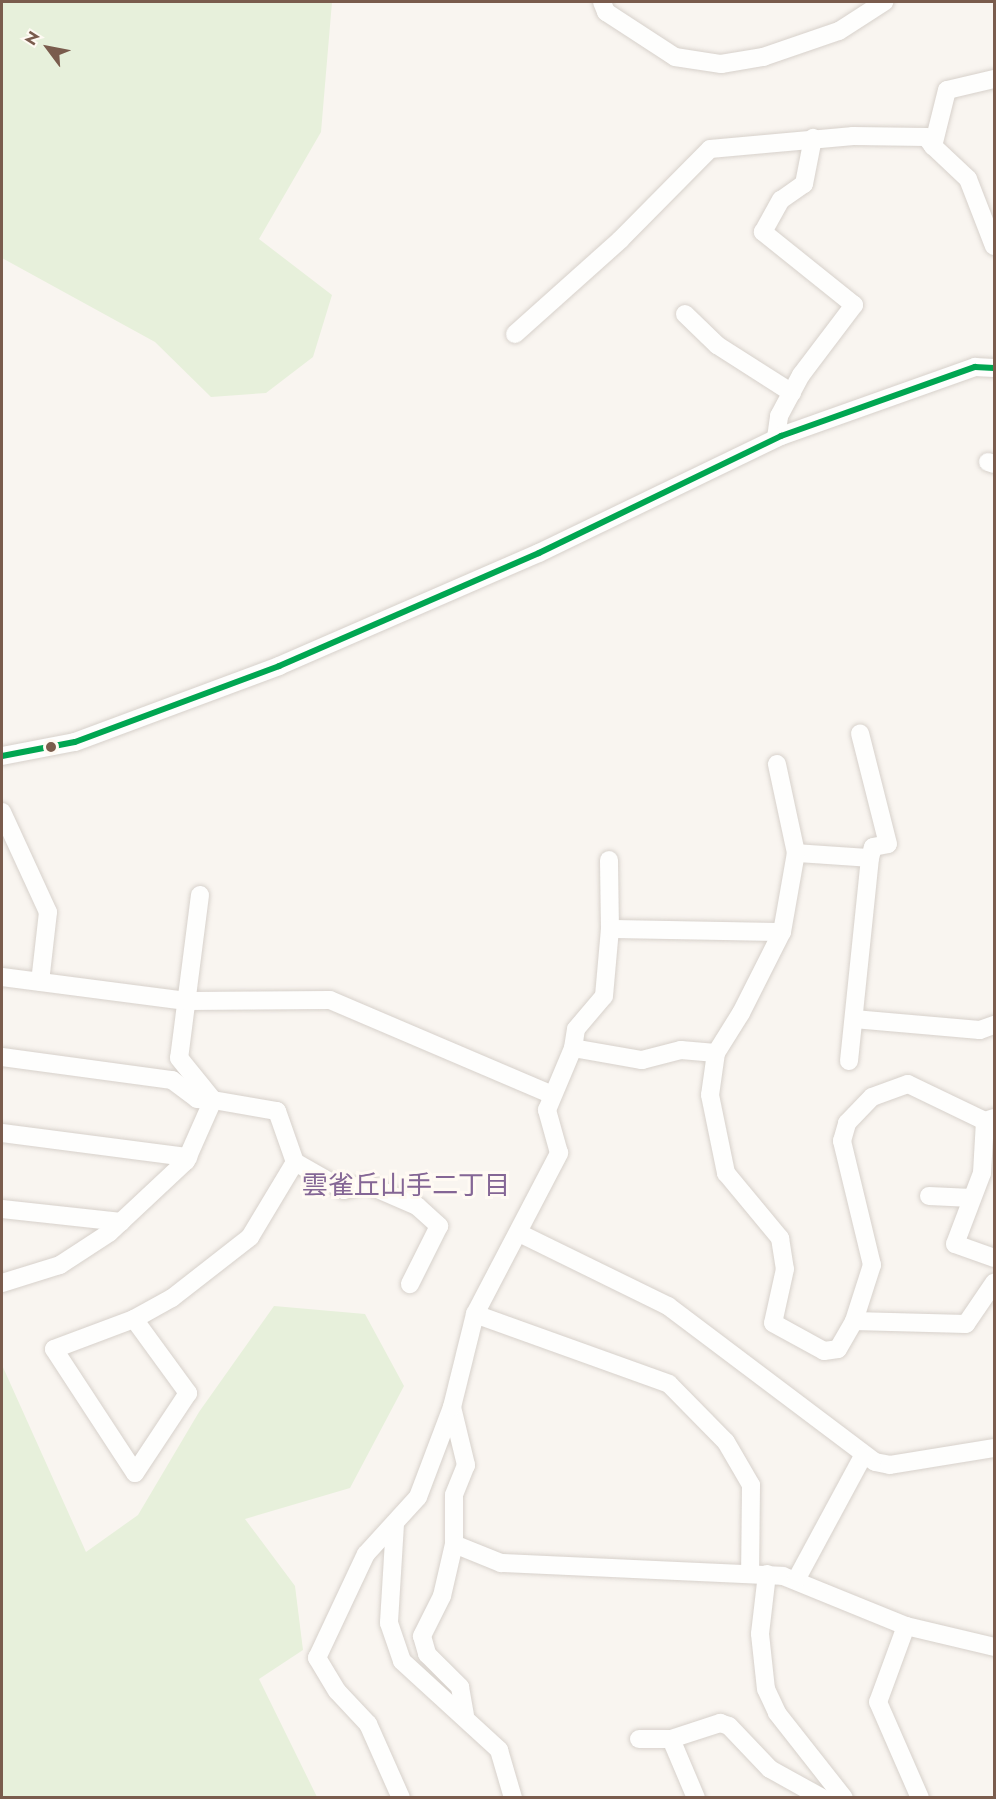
<!DOCTYPE html>
<meta charset="utf-8">
<style>
body{margin:0}
#map{position:relative;width:996px;height:1799px;overflow:hidden;background:#f9f5f0;font-family:Jost,"Noto Sans JP",sans-serif}
div>[style]{position:absolute}
.green>*{inset:0;background:#e7f0db}
.roads{filter:drop-shadow(0 0 2px #d7d1cb) drop-shadow(0 0 2px #d7d1cb)}
.street>*{height:18px;margin:-9px;padding:0 9px;transform-origin:9px;border-radius:9px;background:#fefefd}
.bus-1>*{height:6px;margin:-3px;padding:0 3px;transform-origin:3px;border-radius:3px;background:#00a651}
.dots>*{width:16px;height:16px;translate:-50% -50%;box-sizing:border-box;border:3px solid #fffaf3;border-radius:50%}
span{translate:-50% -50%;white-space:nowrap;text-align:center;line-height:1.15;-webkit-text-stroke:6px #fffaf3;paint-order:stroke}
.neighbourhood-label{font-size:26px;color:#846695}
.frame{position:absolute;inset:0;border:3px solid #7a5c4d;pointer-events:none}
.north{position:absolute;left:18px;top:18px;width:60px;height:60px;-webkit-text-stroke:4px #fffaf3;paint-order:stroke;rotate:302deg;font-size:16px;font-weight:700;line-height:24px;text-align:center;color:#7a5c4d}
.north::after{content:'';display:block;margin:auto;width:21px;height:27px;background:#7a5c4d;clip-path:polygon(50% 0,100% 100%,50% 72%,0 100%)}
</style>
<div id="map">
<div class="green">
<i style="clip-path:polygon(2px 2px,332px 2px,321px 132px,259px 239px,332px 295px,313px 357px,266px 393px,211px 397px,155px 342px,2px 258px)"></i>
<i style="clip-path:polygon(274px 1306px,365px 1314px,404px 1386px,350px 1488px,245px 1519px,295px 1586px,303px 1650px,259px 1679px,317px 1797px,2px 1797px,2px 1365px,86px 1552px,138px 1515px,199px 1412px)"></i>
</div>
<div class="roads">
<div class="street">
<i style="left:602px;top:2px;width:11px;rotate:68deg"></i>
<i style="left:606px;top:12px;width:82px;rotate:33.1deg"></i>
<i style="left:675px;top:57px;width:47px;rotate:8.7deg"></i>
<i style="left:721px;top:64px;width:43px;rotate:-9.5deg"></i>
<i style="left:763px;top:57px;width:80px;rotate:-18.9deg"></i>
<i style="left:839px;top:31px;width:54px;rotate:-32.8deg"></i>
<i style="left:994px;top:79px;width:48px;rotate:166.8deg"></i>
<i style="left:947px;top:90px;width:58px;rotate:104deg"></i>
<i style="left:933px;top:146px;width:48px;rotate:43.3deg"></i>
<i style="left:968px;top:179px;width:72px;rotate:68.8deg"></i>
<i style="left:685px;top:314px;width:45px;rotate:44.1deg"></i>
<i style="left:717px;top:345px;width:89px;rotate:32.6deg"></i>
<i style="left:515px;top:334px;width:141px;rotate:-41.8deg"></i>
<i style="left:620px;top:240px;width:128px;rotate:-45.3deg"></i>
<i style="left:710px;top:149px;width:144px;rotate:-5.2deg"></i>
<i style="left:853px;top:136px;width:73px;rotate:0.8deg"></i>
<i style="left:926px;top:137px;width:11px;rotate:52deg"></i>
<i style="left:776px;top:438px;width:22px;rotate:-82deg"></i>
<i style="left:779px;top:416px;width:47px;rotate:-61.8deg"></i>
<i style="left:801px;top:375px;width:88px;rotate:-52.9deg"></i>
<i style="left:854px;top:305px;width:117px;rotate:-141.3deg"></i>
<i style="left:763px;top:232px;width:37px;rotate:-61deg"></i>
<i style="left:781px;top:200px;width:28px;rotate:-35deg"></i>
<i style="left:804px;top:184px;width:47px;rotate:-78.9deg"></i>
<i style="left:988px;top:462px;width:6px;rotate:18deg"></i>
<i style="left:2px;top:756px;width:74px;rotate:-10.9deg"></i>
<i style="left:75px;top:742px;width:218px;rotate:-20.4deg"></i>
<i style="left:279px;top:666px;width:283px;rotate:-23.5deg"></i>
<i style="left:539px;top:553px;width:269px;rotate:-25.8deg"></i>
<i style="left:781px;top:436px;width:206px;rotate:-19.6deg"></i>
<i style="left:975px;top:367px;width:19px;rotate:3deg"></i>
<i style="left:2px;top:812px;width:110px;rotate:65.3deg"></i>
<i style="left:48px;top:912px;width:70px;rotate:96.5deg"></i>
<i style="left:796px;top:853px;width:74px;rotate:3.9deg"></i>
<i style="left:609px;top:860px;width:69px;rotate:89.2deg"></i>
<i style="left:200px;top:895px;width:164px;rotate:97.3deg"></i>
<i style="left:179px;top:1058px;width:54px;rotate:51deg"></i>
<i style="left:213px;top:1100px;width:65px;rotate:9.8deg"></i>
<i style="left:277px;top:1111px;width:54px;rotate:70.6deg"></i>
<i style="left:295px;top:1162px;width:56px;rotate:29.7deg"></i>
<i style="left:344px;top:1190px;width:23px;rotate:-15deg"></i>
<i style="left:366px;top:1184px;width:56px;rotate:23.3deg"></i>
<i style="left:417px;top:1206px;width:30px;rotate:42deg"></i>
<i style="left:439px;top:1226px;width:65px;rotate:116.6deg"></i>
<i style="left:2px;top:977px;width:186px;rotate:7.4deg"></i>
<i style="left:186px;top:1001px;width:144px;rotate:-0.4deg"></i>
<i style="left:330px;top:1000px;width:242px;rotate:23.1deg"></i>
<i style="left:854px;top:1019px;width:126px;rotate:5deg"></i>
<i style="left:980px;top:1030px;width:15px;rotate:-20deg"></i>
<i style="left:573px;top:1048px;width:19px;rotate:-81deg"></i>
<i style="left:576px;top:1029px;width:43px;rotate:-49.7deg"></i>
<i style="left:604px;top:996px;width:67px;rotate:-84.9deg"></i>
<i style="left:610px;top:929px;width:172px;rotate:1deg"></i>
<i style="left:716px;top:1053px;width:42px;rotate:98.1deg"></i>
<i style="left:710px;top:1095px;width:80px;rotate:78.4deg"></i>
<i style="left:726px;top:1173px;width:85px;rotate:50.3deg"></i>
<i style="left:780px;top:1238px;width:31px;rotate:81deg"></i>
<i style="left:785px;top:1269px;width:55px;rotate:102.5deg"></i>
<i style="left:773px;top:1323px;width:58px;rotate:28.8deg"></i>
<i style="left:824px;top:1351px;width:14px;rotate:-8deg"></i>
<i style="left:838px;top:1349px;width:32px;rotate:-60deg"></i>
<i style="left:854px;top:1321px;width:112px;rotate:1.5deg"></i>
<i style="left:966px;top:1324px;width:50px;rotate:-55.7deg"></i>
<i style="left:2px;top:1057px;width:172px;rotate:7.7deg"></i>
<i style="left:172px;top:1080px;width:31px;rotate:37deg"></i>
<i style="left:197px;top:1099px;width:16px;rotate:4deg"></i>
<i style="left:213px;top:1100px;width:67px;rotate:113.9deg"></i>
<i style="left:186px;top:1161px;width:105px;rotate:136.9deg"></i>
<i style="left:109px;top:1233px;width:59px;rotate:146.9deg"></i>
<i style="left:60px;top:1265px;width:61px;rotate:162.8deg"></i>
<i style="left:849px;top:1061px;width:204px;rotate:-84.1deg"></i>
<i style="left:870px;top:858px;width:11px;rotate:-75deg"></i>
<i style="left:873px;top:847px;width:15px;rotate:-11deg"></i>
<i style="left:888px;top:844px;width:114px;rotate:-104.2deg"></i>
<i style="left:994px;top:1118px;width:9px;rotate:162deg"></i>
<i style="left:985px;top:1121px;width:52px;rotate:93.3deg"></i>
<i style="left:982px;top:1173px;width:76px;rotate:110.8deg"></i>
<i style="left:955px;top:1244px;width:41px;rotate:19.7deg"></i>
<i style="left:2px;top:1133px;width:188px;rotate:7.4deg"></i>
<i style="left:929px;top:1196px;width:43px;rotate:2.7deg"></i>
<i style="left:2px;top:1209px;width:120px;rotate:6.2deg"></i>
<i style="left:521px;top:1234px;width:164px;rotate:26.1deg"></i>
<i style="left:668px;top:1306px;width:259px;rotate:37deg"></i>
<i style="left:875px;top:1462px;width:15px;rotate:11deg"></i>
<i style="left:890px;top:1465px;width:105px;rotate:-9.3deg"></i>
<i style="left:475px;top:1314px;width:206px;rotate:19.8deg"></i>
<i style="left:669px;top:1384px;width:81px;rotate:45.5deg"></i>
<i style="left:726px;top:1442px;width:50px;rotate:59.8deg"></i>
<i style="left:751px;top:1485px;width:89px;rotate:90.6deg"></i>
<i style="left:134px;top:1319px;width:92px;rotate:53.9deg"></i>
<i style="left:188px;top:1393px;width:96px;rotate:123.5deg"></i>
<i style="left:135px;top:1473px;width:148px;rotate:-123.2deg"></i>
<i style="left:54px;top:1349px;width:85px;rotate:-20.6deg"></i>
<i style="left:134px;top:1319px;width:43px;rotate:-28.9deg"></i>
<i style="left:172px;top:1298px;width:99px;rotate:-38deg"></i>
<i style="left:250px;top:1237px;width:87px;rotate:-59deg"></i>
<i style="left:854px;top:1321px;width:59px;rotate:-72.2deg"></i>
<i style="left:872px;top:1265px;width:128px;rotate:-103.6deg"></i>
<i style="left:842px;top:1141px;width:19px;rotate:-74deg"></i>
<i style="left:847px;top:1123px;width:36px;rotate:-46deg"></i>
<i style="left:872px;top:1097px;width:38px;rotate:-20deg"></i>
<i style="left:908px;top:1084px;width:85px;rotate:25.7deg"></i>
<i style="left:452px;top:1407px;width:60px;rotate:76.4deg"></i>
<i style="left:466px;top:1465px;width:32px;rotate:112deg"></i>
<i style="left:454px;top:1495px;width:49px;rotate:90deg"></i>
<i style="left:454px;top:1544px;width:53px;rotate:103deg"></i>
<i style="left:442px;top:1596px;width:45px;rotate:116.6deg"></i>
<i style="left:422px;top:1636px;width:19px;rotate:74deg"></i>
<i style="left:427px;top:1654px;width:47px;rotate:45deg"></i>
<i style="left:460px;top:1687px;width:29px;rotate:80deg"></i>
<i style="left:395px;top:1524px;width:99px;rotate:93.5deg"></i>
<i style="left:389px;top:1623px;width:40px;rotate:71.1deg"></i>
<i style="left:402px;top:1661px;width:132px;rotate:42.5deg"></i>
<i style="left:499px;top:1750px;width:50px;rotate:73.7deg"></i>
<i style="left:454px;top:1544px;width:51px;rotate:22deg"></i>
<i style="left:501px;top:1563px;width:282px;rotate:2.6deg"></i>
<i style="left:783px;top:1576px;width:133px;rotate:22.1deg"></i>
<i style="left:906px;top:1626px;width:90px;rotate:13.4deg"></i>
<i style="left:767px;top:1574px;width:60px;rotate:96.7deg"></i>
<i style="left:760px;top:1634px;width:55px;rotate:83.8deg"></i>
<i style="left:766px;top:1689px;width:26px;rotate:65deg"></i>
<i style="left:777px;top:1713px;width:108px;rotate:51.8deg"></i>
<i style="left:796px;top:1580px;width:141px;rotate:-61.6deg"></i>
<i style="left:906px;top:1626px;width:81px;rotate:110.2deg"></i>
<i style="left:878px;top:1702px;width:105px;rotate:66.4deg"></i>
<i style="left:639px;top:1739px;width:32px"></i>
<i style="left:671px;top:1739px;width:64px;rotate:67deg"></i>
<i style="left:671px;top:1739px;width:52px;rotate:-18.1deg"></i>
<i style="left:720px;top:1723px;width:9px;rotate:18deg"></i>
<i style="left:729px;top:1726px;width:59px;rotate:46.4deg"></i>
<i style="left:770px;top:1769px;width:60px;rotate:29.1deg"></i>
<i style="left:401px;top:1798px;width:81px;rotate:-114deg"></i>
<i style="left:368px;top:1724px;width:45px;rotate:-133.2deg"></i>
<i style="left:337px;top:1691px;width:39px;rotate:-121deg"></i>
<i style="left:317px;top:1658px;width:115px;rotate:-64.8deg"></i>
<i style="left:366px;top:1554px;width:77px;rotate:-47.6deg"></i>
<i style="left:418px;top:1497px;width:96px;rotate:-69.3deg"></i>
<i style="left:452px;top:1407px;width:96px;rotate:-76.1deg"></i>
<i style="left:475px;top:1314px;width:182px;rotate:-62.4deg"></i>
<i style="left:559px;top:1153px;width:45px;rotate:-105.6deg"></i>
<i style="left:547px;top:1110px;width:67px;rotate:-67.2deg"></i>
<i style="left:573px;top:1048px;width:70px;rotate:9.9deg"></i>
<i style="left:642px;top:1060px;width:40px;rotate:-14.4deg"></i>
<i style="left:681px;top:1050px;width:35px;rotate:5deg"></i>
<i style="left:716px;top:1053px;width:47px;rotate:-58deg"></i>
<i style="left:741px;top:1013px;width:91px;rotate:-63.2deg"></i>
<i style="left:782px;top:932px;width:80px;rotate:-80deg"></i>
<i style="left:796px;top:853px;width:91px;rotate:-102.1deg"></i>
</div>
</div>
<div class="bus-1">
<i style="left:2px;top:756px;width:74px;rotate:-10.9deg"></i>
<i style="left:75px;top:742px;width:218px;rotate:-20.4deg"></i>
<i style="left:279px;top:666px;width:283px;rotate:-23.5deg"></i>
<i style="left:539px;top:553px;width:269px;rotate:-25.8deg"></i>
<i style="left:781px;top:436px;width:206px;rotate:-19.6deg"></i>
<i style="left:975px;top:367px;width:19px;rotate:3deg"></i>
</div>
<div class="dots">
<i style="left:51px;top:747px;background:#7a5c4d"></i>
</div>
<div class="neighbourhood-label">
<span style="left:406px;top:1186px">雲雀丘山手二丁目</span>
</div>
<div class="frame"></div>
<div class="north">N</div>
</div>
